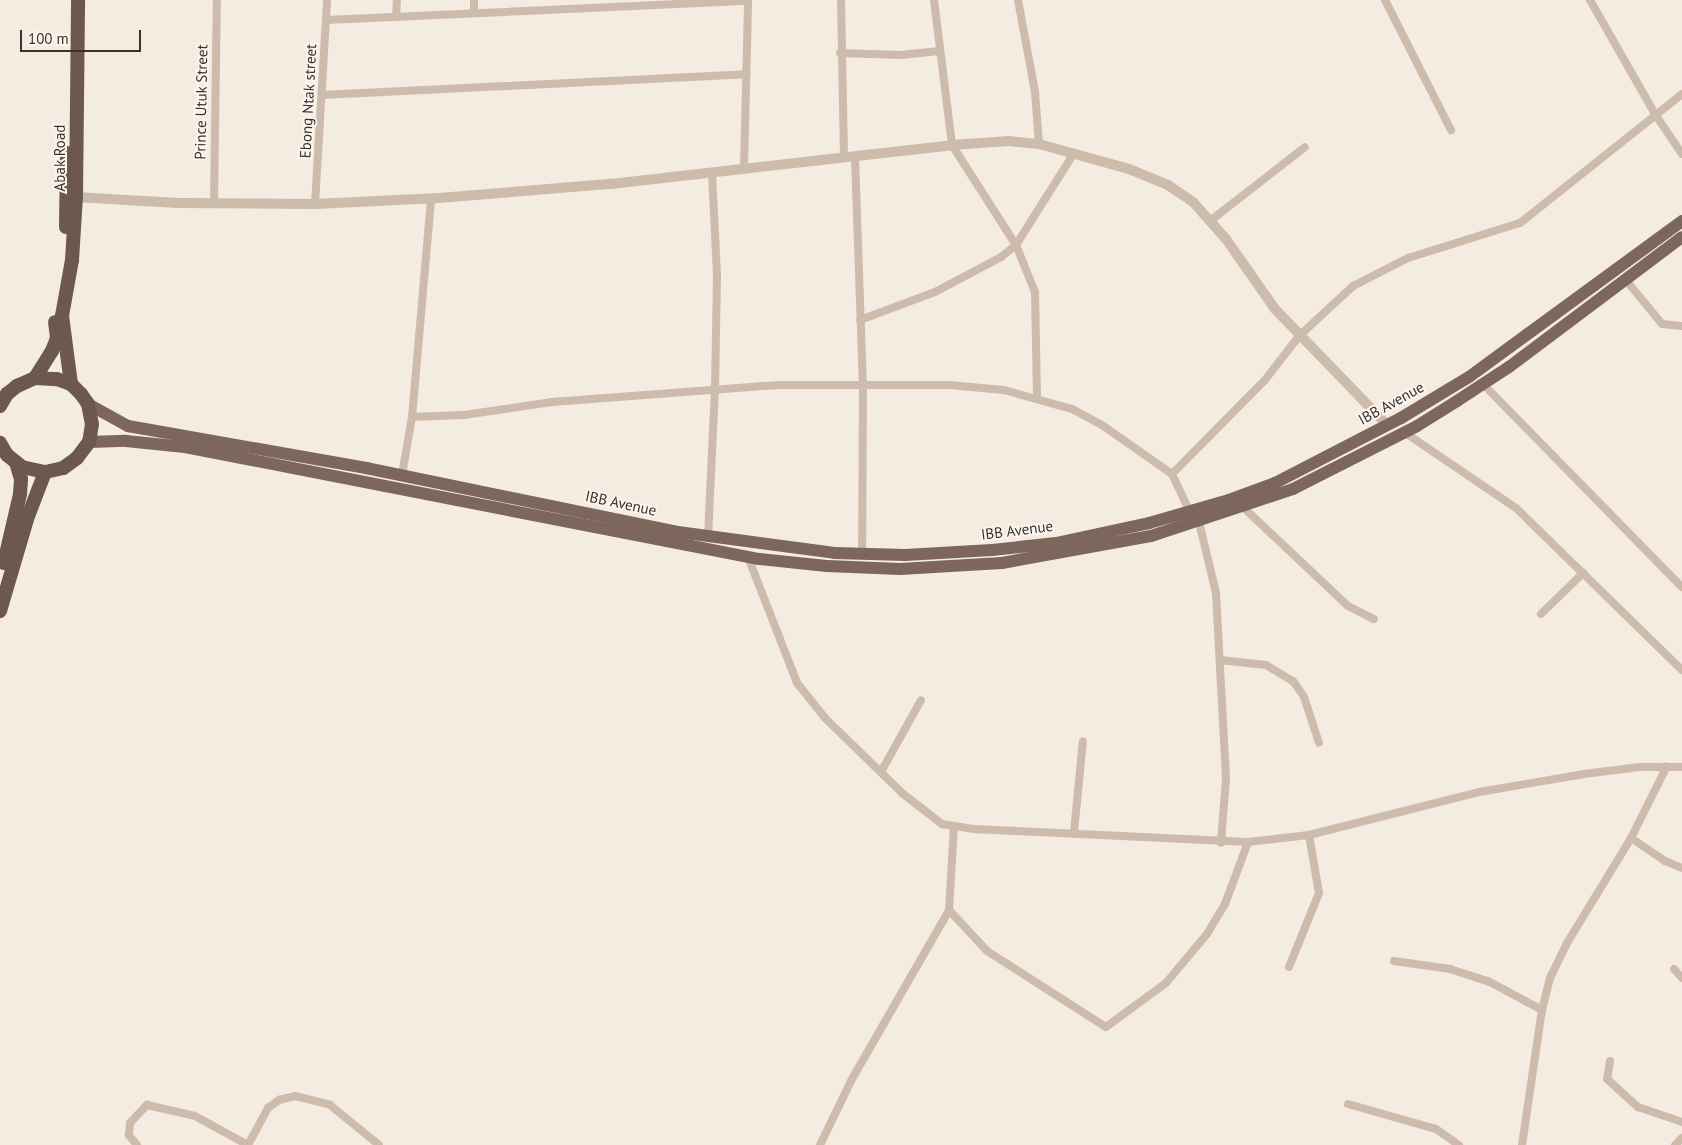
<!DOCTYPE html>
<style>
body{margin:0}
#map{position:relative;width:1682px;height:1145px;overflow:hidden;background:#f4ebe1;font-family:"PT Sans",sans-serif}
div>[style]{position:absolute}
.minor>*{height:8px;margin:-4px;padding:0 4px;transform-origin:4px;border-radius:4px;background:#cdbbac}
.tertiary>*{height:10px;margin:-5px;padding:0 5px;transform-origin:5px;border-radius:5px;background:#cdbbac}
.primary>*{height:12px;margin:-6px;padding:0 6px;transform-origin:6px;border-radius:6px;background:#7d675c}
.trunk>*{height:14px;margin:-7px;padding:0 7px;transform-origin:7px;border-radius:7px;background:#6c584f}
span{translate:-50% -50%;white-space:nowrap;text-align:center;line-height:1.15;-webkit-text-stroke:4px #fbf5ee;paint-order:stroke}
.street-label{font-size:15px;color:#3b302b}
.scale{position:absolute;left:20px;top:30px;width:121px;height:22px;box-sizing:border-box;border:2px solid #3b302b;border-top:0;padding-left:6px;font-size:15px;line-height:18px;white-space:nowrap;color:#3b302b;-webkit-text-stroke:4px #fbf5ee;paint-order:stroke}
</style>
<div id="map">
<div class="minor">
<i style="left:841px;top:0;width:158px;rotate:88.9deg"></i>
<i style="left:934px;top:0;width:146px;rotate:82.9deg"></i>
<i style="left:952px;top:145px;width:119px;rotate:57.4deg"></i>
<i style="left:1016px;top:245px;width:51px;rotate:68deg"></i>
<i style="left:1035px;top:292px;width:104px;rotate:88.9deg"></i>
<i style="left:1018px;top:0;width:94px;rotate:79.5deg"></i>
<i style="left:1035px;top:92px;width:52px;rotate:85.6deg"></i>
<i style="left:1385px;top:0;width:146px;rotate:63.1deg"></i>
<i style="left:1590px;top:0;width:131px;rotate:60.3deg"></i>
<i style="left:1655px;top:114px;width:48px;rotate:56deg"></i>
<i style="left:474px;top:13px;width:13px;rotate:-90deg"></i>
<i style="left:396px;top:17px;width:17px;rotate:-87deg"></i>
<i style="left:326px;top:20px;width:422px;rotate:-2.6deg"></i>
<i style="left:840px;top:53px;width:60px;rotate:1.9deg"></i>
<i style="left:900px;top:55px;width:40px;rotate:-5.7deg"></i>
<i style="left:322px;top:95px;width:425px;rotate:-2.8deg"></i>
<i style="left:855px;top:158px;width:228px;rotate:88deg"></i>
<i style="left:863px;top:386px;width:168px;rotate:90.3deg"></i>
<i style="left:744px;top:169px;width:169px;rotate:-88.6deg"></i>
<i style="left:214px;top:203px;width:203px;rotate:-89.2deg"></i>
<i style="left:315px;top:204px;width:204px;rotate:-86.6deg"></i>
<i style="left:1210px;top:221px;width:120px;rotate:-37.9deg"></i>
<i style="left:1625px;top:279px;width:58px;rotate:50.6deg"></i>
<i style="left:1662px;top:324px;width:20px;rotate:6deg"></i>
<i style="left:860px;top:320px;width:80px;rotate:-20.5deg"></i>
<i style="left:935px;top:292px;width:75px;rotate:-27.9deg"></i>
<i style="left:1001px;top:257px;width:19px;rotate:-39deg"></i>
<i style="left:1016px;top:245px;width:109px;rotate:-57.8deg"></i>
<i style="left:1483px;top:384px;width:284px;rotate:45.6deg"></i>
<i style="left:412px;top:417px;width:52px;rotate:-2.2deg"></i>
<i style="left:464px;top:415px;width:89px;rotate:-8.4deg"></i>
<i style="left:552px;top:402px;width:228px;rotate:-4.3deg"></i>
<i style="left:779px;top:385px;width:170px"></i>
<i style="left:949px;top:385px;width:55px;rotate:5.2deg"></i>
<i style="left:1004px;top:390px;width:71px;rotate:15.6deg"></i>
<i style="left:1072px;top:409px;width:34px;rotate:28deg"></i>
<i style="left:1102px;top:425px;width:85px;rotate:35deg"></i>
<i style="left:1172px;top:474px;width:42px;rotate:64.7deg"></i>
<i style="left:1404px;top:432px;width:135px;rotate:34.2deg"></i>
<i style="left:1516px;top:508px;width:232px;rotate:44.3deg"></i>
<i style="left:1172px;top:474px;width:132px;rotate:-45.3deg"></i>
<i style="left:1265px;top:380px;width:56px;rotate:-52.3deg"></i>
<i style="left:1299px;top:336px;width:74px;rotate:-42.8deg"></i>
<i style="left:1353px;top:286px;width:62px;rotate:-27deg"></i>
<i style="left:1408px;top:258px;width:117px;rotate:-17.4deg"></i>
<i style="left:1520px;top:223px;width:207px;rotate:-38.5deg"></i>
<i style="left:402px;top:475px;width:59px;rotate:-80.2deg"></i>
<i style="left:412px;top:417px;width:220px;rotate:-85deg"></i>
<i style="left:1244px;top:508px;width:143px;rotate:43.3deg"></i>
<i style="left:1348px;top:606px;width:29px;rotate:27deg"></i>
<i style="left:1199px;top:522px;width:73px;rotate:76.5deg"></i>
<i style="left:1216px;top:593px;width:185px;rotate:86.9deg"></i>
<i style="left:1226px;top:778px;width:65px;rotate:94.4deg"></i>
<i style="left:708px;top:537px;width:147px;rotate:-87.3deg"></i>
<i style="left:715px;top:390px;width:115px;rotate:-89deg"></i>
<i style="left:717px;top:275px;width:102px;rotate:-92.8deg"></i>
<i style="left:748px;top:557px;width:135px;rotate:68.7deg"></i>
<i style="left:797px;top:683px;width:45px;rotate:51.3deg"></i>
<i style="left:825px;top:718px;width:107px;rotate:44.2deg"></i>
<i style="left:902px;top:793px;width:51px;rotate:37.8deg"></i>
<i style="left:942px;top:824px;width:31px;rotate:9deg"></i>
<i style="left:973px;top:829px;width:275px;rotate:2.7deg"></i>
<i style="left:1248px;top:842px;width:61px;rotate:-6.5deg"></i>
<i style="left:1309px;top:835px;width:175px;rotate:-14.2deg"></i>
<i style="left:1479px;top:792px;width:107px;rotate:-9.7deg"></i>
<i style="left:1584px;top:774px;width:56px;rotate:-7.1deg"></i>
<i style="left:1640px;top:767px;width:42px"></i>
<i style="left:1541px;top:614px;width:59px;rotate:-44.3deg"></i>
<i style="left:1220px;top:660px;width:46px;rotate:6.2deg"></i>
<i style="left:1266px;top:665px;width:31px;rotate:31deg"></i>
<i style="left:1293px;top:681px;width:19px;rotate:55deg"></i>
<i style="left:1304px;top:697px;width:48px;rotate:71.9deg"></i>
<i style="left:881px;top:772px;width:82px;rotate:-60.9deg"></i>
<i style="left:1074px;top:832px;width:91px;rotate:-84.4deg"></i>
<i style="left:1631px;top:838px;width:41px;rotate:34.1deg"></i>
<i style="left:1665px;top:861px;width:18px;rotate:22deg"></i>
<i style="left:949px;top:910px;width:56px;rotate:47.2deg"></i>
<i style="left:987px;top:951px;width:141px;rotate:32.6deg"></i>
<i style="left:1106px;top:1027px;width:74px;rotate:-36.3deg"></i>
<i style="left:1166px;top:983px;width:64px;rotate:-50.1deg"></i>
<i style="left:1207px;top:934px;width:35px;rotate:-59deg"></i>
<i style="left:1225px;top:904px;width:66px;rotate:-69.6deg"></i>
<i style="left:1394px;top:961px;width:57px;rotate:8.1deg"></i>
<i style="left:1450px;top:969px;width:40px;rotate:18deg"></i>
<i style="left:1488px;top:981px;width:61px;rotate:28.2deg"></i>
<i style="left:1289px;top:967px;width:80px;rotate:-67.9deg"></i>
<i style="left:1319px;top:893px;width:59px;rotate:-99.8deg"></i>
<i style="left:1674px;top:969px;width:12px;rotate:48deg"></i>
<i style="left:1610px;top:1061px;width:18px;rotate:99deg"></i>
<i style="left:1607px;top:1079px;width:42px;rotate:42.1deg"></i>
<i style="left:1638px;top:1107px;width:46px;rotate:18.8deg"></i>
<i style="left:1348px;top:1104px;width:91px;rotate:15.9deg"></i>
<i style="left:1436px;top:1129px;width:28px;rotate:35deg"></i>
<i style="left:137px;top:1145px;width:13px;rotate:-129deg"></i>
<i style="left:129px;top:1135px;width:12px;rotate:-85deg"></i>
<i style="left:130px;top:1123px;width:25px;rotate:-47deg"></i>
<i style="left:147px;top:1105px;width:49px;rotate:12.9deg"></i>
<i style="left:195px;top:1116px;width:60px;rotate:28.7deg"></i>
<i style="left:248px;top:1145px;width:42px;rotate:-61.6deg"></i>
<i style="left:268px;top:1108px;width:14px;rotate:-36deg"></i>
<i style="left:279px;top:1100px;width:16px;rotate:-14deg"></i>
<i style="left:295px;top:1096px;width:36px;rotate:14deg"></i>
<i style="left:330px;top:1105px;width:63px;rotate:39.2deg"></i>
<i style="left:820px;top:1145px;width:73px;rotate:-64.1deg"></i>
<i style="left:852px;top:1079px;width:195px;rotate:-60.1deg"></i>
<i style="left:949px;top:910px;width:84px;rotate:-86.6deg"></i>
<i style="left:1522px;top:1145px;width:136px;rotate:-81.6deg"></i>
<i style="left:1542px;top:1010px;width:33px;rotate:-76deg"></i>
<i style="left:1550px;top:978px;width:39px;rotate:-64deg"></i>
<i style="left:1567px;top:943px;width:123px;rotate:-58.6deg"></i>
<i style="left:1631px;top:838px;width:80px;rotate:-63.4deg"></i>
<i style="left:1675px;top:1145px;width:10px;rotate:-45deg"></i>
</div>
<div class="tertiary">
<i style="left:76px;top:197px;width:102px;rotate:3.4deg"></i>
<i style="left:178px;top:203px;width:137px;rotate:0.4deg"></i>
<i style="left:315px;top:204px;width:124px;rotate:-2.8deg"></i>
<i style="left:439px;top:198px;width:173px;rotate:-4.7deg"></i>
<i style="left:611px;top:184px;width:343px;rotate:-6.5deg"></i>
<i style="left:952px;top:145px;width:57px;rotate:-4deg"></i>
<i style="left:1009px;top:141px;width:30px;rotate:6deg"></i>
<i style="left:1039px;top:144px;width:93px;rotate:15.5deg"></i>
<i style="left:1129px;top:169px;width:42px;rotate:22.3deg"></i>
<i style="left:1168px;top:185px;width:30px;rotate:34deg"></i>
<i style="left:1193px;top:202px;width:50px;rotate:48.3deg"></i>
<i style="left:1226px;top:239px;width:85px;rotate:55deg"></i>
<i style="left:1275px;top:309px;width:161px;rotate:46deg"></i>
</div>
<div class="primary">
<i style="left:88px;top:404px;width:46px;rotate:28.8deg"></i>
<i style="left:128px;top:426px;width:242px;rotate:10deg"></i>
<i style="left:366px;top:468px;width:318px;rotate:11.6deg"></i>
<i style="left:678px;top:532px;width:158px;rotate:7.6deg"></i>
<i style="left:835px;top:553px;width:70px;rotate:1.6deg"></i>
<i style="left:905px;top:555px;width:87px;rotate:-3.3deg"></i>
<i style="left:992px;top:550px;width:64px;rotate:-6.2deg"></i>
<i style="left:1056px;top:543px;width:95px;rotate:-12.1deg"></i>
<i style="left:1149px;top:523px;width:83px;rotate:-16deg"></i>
<i style="left:1229px;top:500px;width:49px;rotate:-20.3deg"></i>
<i style="left:1275px;top:483px;width:142px;rotate:-27.3deg"></i>
<i style="left:1401px;top:418px;width:79px;rotate:-31.1deg"></i>
<i style="left:1469px;top:377px;width:264px;rotate:-36.2deg"></i>
<i style="left:89px;top:442px;width:37px;rotate:-2deg"></i>
<i style="left:126px;top:441px;width:59px;rotate:5.8deg"></i>
<i style="left:185px;top:447px;width:585px;rotate:11.04deg"></i>
<i style="left:759px;top:559px;width:68px;rotate:5.9deg"></i>
<i style="left:827px;top:566px;width:73px;rotate:2.4deg"></i>
<i style="left:900px;top:569px;width:102px;rotate:-3.4deg"></i>
<i style="left:1002px;top:563px;width:151px;rotate:-10.3deg"></i>
<i style="left:1151px;top:536px;width:150px;rotate:-18.3deg"></i>
<i style="left:1293px;top:489px;width:139px;rotate:-26.9deg"></i>
<i style="left:1417px;top:426px;width:47px;rotate:-32deg"></i>
<i style="left:1457px;top:401px;width:62px;rotate:-33.2deg"></i>
<i style="left:1509px;top:367px;width:216px;rotate:-36.9deg"></i>
</div>
<div class="trunk">
<i style="left:66px;top:227px;width:74px;rotate:-89.2deg"></i>
<i style="left:35px;top:378px;width:32px;rotate:-58deg"></i>
<i style="left:52px;top:351px;width:14px;rotate:-69deg"></i>
<i style="left:57px;top:338px;width:16px;rotate:-97deg"></i>
<i style="left:71px;top:384px;width:69px;rotate:-97.5deg"></i>
<i style="left:62px;top:316px;width:57px;rotate:-79.9deg"></i>
<i style="left:72px;top:260px;width:63px;rotate:-86.4deg"></i>
<i style="left:76px;top:197px;width:197px;rotate:-89.4deg"></i>
<i style="left:0;top:406px;width:14px;rotate:-60deg"></i>
<i style="left:7px;top:394px;width:13px;rotate:-39deg"></i>
<i style="left:17px;top:386px;width:20px;rotate:-24deg"></i>
<i style="left:35px;top:378px;width:22px;rotate:3deg"></i>
<i style="left:57px;top:379px;width:15px;rotate:20deg"></i>
<i style="left:71px;top:384px;width:14px;rotate:45deg"></i>
<i style="left:81px;top:394px;width:12px;rotate:55deg"></i>
<i style="left:88px;top:404px;width:20px;rotate:79deg"></i>
<i style="left:92px;top:424px;width:18px;rotate:99deg"></i>
<i style="left:89px;top:442px;width:20px;rotate:127deg"></i>
<i style="left:77px;top:458px;width:17px;rotate:144deg"></i>
<i style="left:63px;top:468px;width:18px;rotate:167deg"></i>
<i style="left:45px;top:472px;width:24px;rotate:-168deg"></i>
<i style="left:22px;top:467px;width:19px;rotate:-141deg"></i>
<i style="left:7px;top:455px;width:14px;rotate:-120deg"></i>
<i style="left:4px;top:563px;width:71px;rotate:-76.9deg"></i>
<i style="left:20px;top:494px;width:15px;rotate:-86deg"></i>
<i style="left:21px;top:479px;width:17px;rotate:-107deg"></i>
<i style="left:0;top:611px;width:96px;rotate:-73.6deg"></i>
<i style="left:27px;top:519px;width:50px;rotate:-69deg"></i>
</div>
<div class="street-label">
<span style="left:308px;top:101px;rotate:-87deg">Ebong Ntak street</span>
<span style="left:201px;top:102px;rotate:-89deg">Prince Utuk Street</span>
<span style="left:60px;top:158px;rotate:-90deg">Abak Road</span>
<span style="left:1391px;top:403px;rotate:-29deg">IBB Avenue</span>
<span style="left:621px;top:503px;rotate:12deg">IBB Avenue</span>
<span style="left:1017px;top:530px;rotate:-7deg">IBB Avenue</span>
</div>
<div class="scale">100 m</div>
</div>
